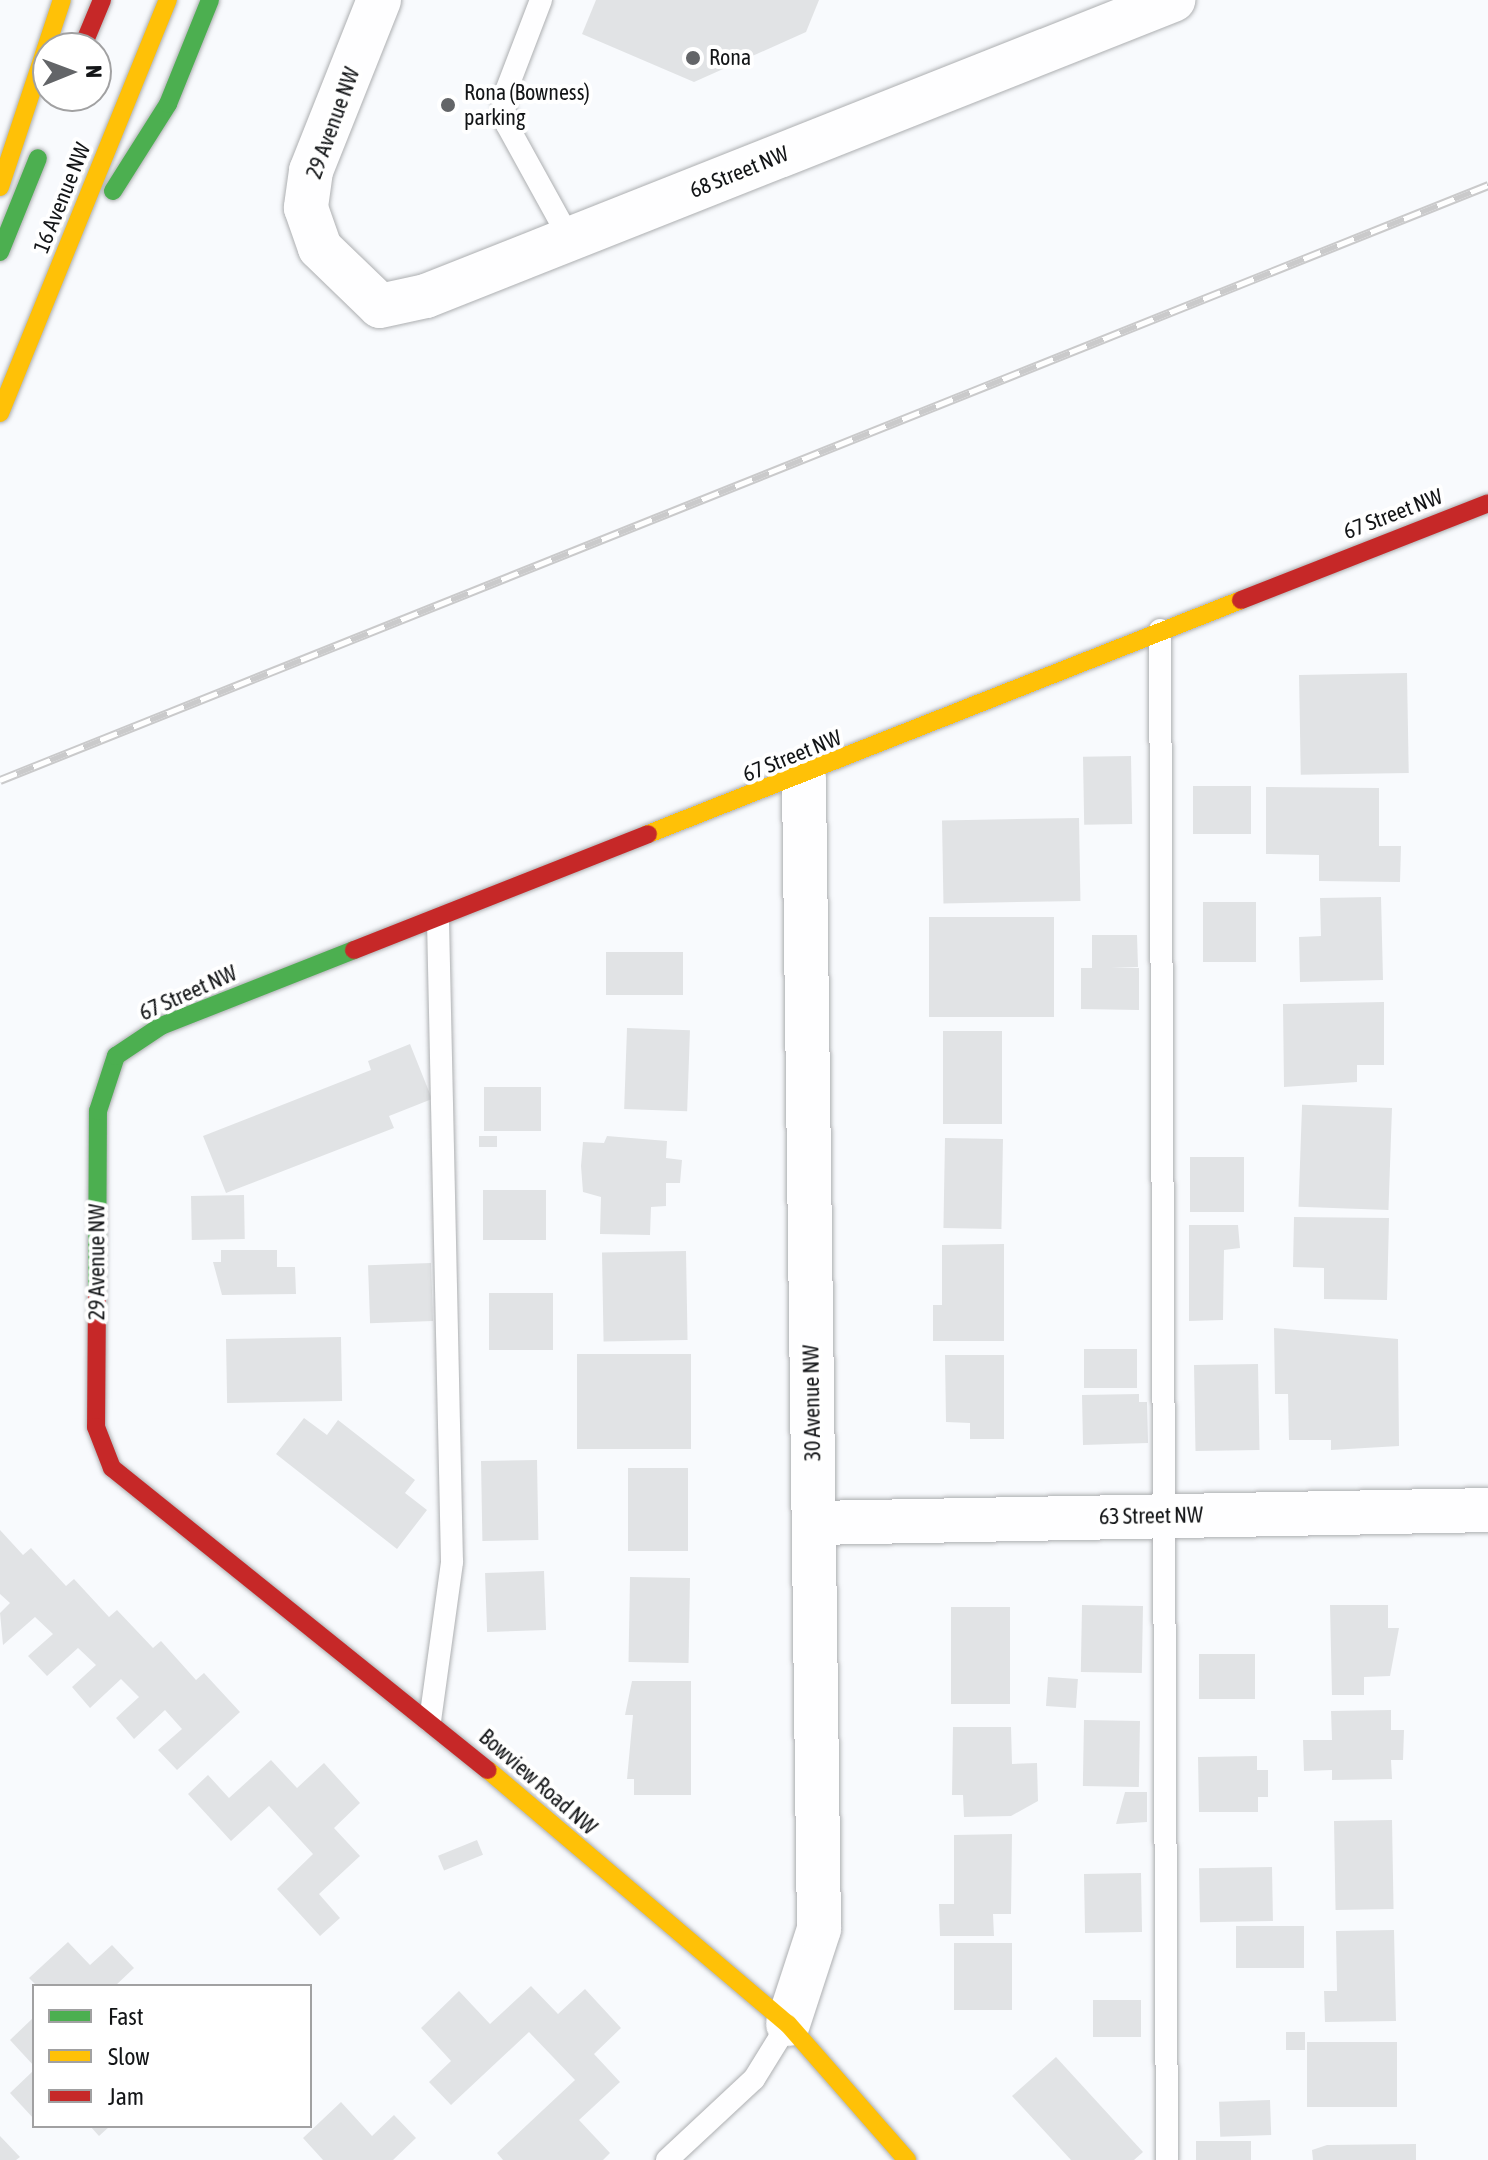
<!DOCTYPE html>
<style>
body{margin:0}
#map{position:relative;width:1488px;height:2160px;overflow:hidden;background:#f8fafd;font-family:"Asap Condensed",sans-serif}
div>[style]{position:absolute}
.building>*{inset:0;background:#e1e3e5;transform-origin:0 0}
.roads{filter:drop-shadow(0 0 2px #adafb1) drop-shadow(0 0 2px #adafb1)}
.lane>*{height:22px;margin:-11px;padding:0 11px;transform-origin:11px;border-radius:11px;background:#fefeff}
.street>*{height:44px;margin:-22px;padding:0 22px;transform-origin:22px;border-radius:22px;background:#fefeff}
.fast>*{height:18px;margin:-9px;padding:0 9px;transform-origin:9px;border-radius:9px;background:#4caf50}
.slow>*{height:18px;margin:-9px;padding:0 9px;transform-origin:9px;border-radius:9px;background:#ffc107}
.jam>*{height:18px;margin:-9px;padding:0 9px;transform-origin:9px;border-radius:9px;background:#c62828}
.rail>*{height:9px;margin-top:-4.5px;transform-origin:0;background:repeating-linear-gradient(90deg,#fff 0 18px,#cacacb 0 36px);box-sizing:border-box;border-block:2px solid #cacacb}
.dots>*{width:22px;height:22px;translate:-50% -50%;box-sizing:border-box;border:4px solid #fff;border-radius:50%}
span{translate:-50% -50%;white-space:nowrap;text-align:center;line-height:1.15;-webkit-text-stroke:8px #fff;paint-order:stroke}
.poi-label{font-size:22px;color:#131517}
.left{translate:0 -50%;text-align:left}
.street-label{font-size:22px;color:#131517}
.legend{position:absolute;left:32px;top:1984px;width:280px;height:144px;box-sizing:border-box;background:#fff;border:2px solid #a1a1a2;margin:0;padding:10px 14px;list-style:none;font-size:24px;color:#131517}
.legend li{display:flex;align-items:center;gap:16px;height:40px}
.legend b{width:40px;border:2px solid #a1a1a2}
.north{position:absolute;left:32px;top:32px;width:80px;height:80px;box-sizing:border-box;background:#fff;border:2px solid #a1a1a2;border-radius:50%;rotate:89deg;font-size:22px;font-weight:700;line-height:32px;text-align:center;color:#131517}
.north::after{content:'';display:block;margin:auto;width:28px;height:36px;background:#636568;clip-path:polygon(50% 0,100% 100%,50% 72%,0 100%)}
</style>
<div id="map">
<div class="building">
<i style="clip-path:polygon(596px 0,819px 0,806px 32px,694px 82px,582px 34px)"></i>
<i style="left:1407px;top:673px;width:100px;height:108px;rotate:89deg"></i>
<i style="left:1131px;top:756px;width:68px;height:48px;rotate:89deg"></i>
<i style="left:1193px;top:786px;width:58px;height:48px"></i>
<i style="clip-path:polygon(1266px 787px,1379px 788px,1379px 846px,1401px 846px,1400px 882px,1319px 881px,1319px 855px,1266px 854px)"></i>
<i style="left:1079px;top:818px;width:83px;height:137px;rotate:89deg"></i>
<i style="clip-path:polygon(1381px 897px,1383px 980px,1300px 982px,1299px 937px,1321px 936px,1320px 898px)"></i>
<i style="left:1203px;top:902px;width:53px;height:60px"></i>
<i style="left:929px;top:917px;width:125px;height:100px"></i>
<i style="clip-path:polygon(1092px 935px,1137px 935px,1138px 967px,1111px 968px,1139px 968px,1139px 1010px,1081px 1009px,1081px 968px,1092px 968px)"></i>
<i style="left:683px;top:952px;width:43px;height:77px;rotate:90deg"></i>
<i style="clip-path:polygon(1384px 1002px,1384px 1065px,1357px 1065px,1357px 1082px,1284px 1087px,1283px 1004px)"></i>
<i style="left:627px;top:1028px;width:63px;height:81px;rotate:2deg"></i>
<i style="left:943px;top:1031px;width:59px;height:93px"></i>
<i style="clip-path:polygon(410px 1044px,432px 1099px,389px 1116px,394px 1128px,226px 1193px,203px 1136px,371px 1070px,368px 1061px)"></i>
<i style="left:484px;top:1087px;width:57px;height:44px"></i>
<i style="left:1392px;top:1108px;width:102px;height:90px;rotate:92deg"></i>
<i style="left:479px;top:1136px;width:18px;height:11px"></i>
<i style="clip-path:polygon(607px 1136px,667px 1141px,666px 1158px,682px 1160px,680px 1183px,666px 1183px,666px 1206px,651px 1207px,650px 1235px,600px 1234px,601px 1197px,583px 1192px,581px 1166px,583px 1142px,604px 1143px)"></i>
<i style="left:945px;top:1138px;width:58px;height:90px;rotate:1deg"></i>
<i style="left:1190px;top:1157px;width:54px;height:55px"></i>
<i style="left:483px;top:1190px;width:63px;height:50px"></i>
<i style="left:244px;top:1195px;width:44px;height:53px;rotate:89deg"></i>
<i style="clip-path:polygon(1294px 1217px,1389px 1218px,1387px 1300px,1324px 1299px,1324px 1268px,1293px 1267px)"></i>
<i style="clip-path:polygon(1189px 1225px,1238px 1225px,1240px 1248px,1224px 1250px,1223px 1320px,1189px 1321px)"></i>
<i style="clip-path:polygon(1004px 1244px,1004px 1341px,933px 1341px,933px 1305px,942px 1305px,942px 1245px)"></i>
<i style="clip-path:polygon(221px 1250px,277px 1250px,277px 1267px,295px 1267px,296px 1294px,222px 1295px,213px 1262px,221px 1262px)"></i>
<i style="left:686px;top:1251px;width:89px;height:84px;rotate:89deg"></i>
<i style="left:431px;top:1263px;width:58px;height:63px;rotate:88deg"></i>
<i style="left:489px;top:1293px;width:64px;height:57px"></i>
<i style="clip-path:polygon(1274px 1328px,1398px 1339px,1399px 1446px,1331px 1450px,1331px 1440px,1289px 1440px,1288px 1394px,1275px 1394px)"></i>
<i style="left:341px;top:1337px;width:64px;height:115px;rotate:89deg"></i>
<i style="left:1084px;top:1349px;width:53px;height:39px"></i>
<i style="left:577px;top:1354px;width:114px;height:95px"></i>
<i style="clip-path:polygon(945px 1355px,1004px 1355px,1004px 1439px,970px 1439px,970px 1423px,946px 1422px)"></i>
<i style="left:1258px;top:1364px;width:86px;height:64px;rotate:89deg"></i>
<i style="clip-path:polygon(1139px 1394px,1139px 1402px,1147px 1402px,1148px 1443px,1083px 1445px,1082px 1395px)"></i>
<i style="clip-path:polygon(304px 1418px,327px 1435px,338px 1420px,415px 1480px,405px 1493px,427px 1510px,397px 1549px,276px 1454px)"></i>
<i style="left:537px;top:1460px;width:80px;height:56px;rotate:89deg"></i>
<i style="left:628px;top:1468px;width:60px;height:83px"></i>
<i style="clip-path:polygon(0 1530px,23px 1555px,31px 1548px,66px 1586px,74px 1579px,109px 1617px,117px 1610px,153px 1648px,161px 1641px,196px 1680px,204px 1673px,240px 1712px,177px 1770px,158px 1750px,182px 1729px,165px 1710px,134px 1739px,116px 1718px,139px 1697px,121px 1679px,90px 1708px,72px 1687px,96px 1665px,78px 1648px,47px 1676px,28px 1656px,53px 1634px,35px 1617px,3px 1645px,0 1613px,10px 1603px,0 1594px)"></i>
<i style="left:544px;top:1571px;width:59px;height:59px;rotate:88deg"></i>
<i style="left:630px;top:1577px;width:60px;height:85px;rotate:1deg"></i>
<i style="left:1082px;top:1605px;width:61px;height:67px;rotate:1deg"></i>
<i style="clip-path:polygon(1330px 1605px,1388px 1605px,1388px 1628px,1399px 1628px,1390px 1676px,1364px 1677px,1364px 1695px,1332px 1695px)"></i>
<i style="left:951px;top:1607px;width:59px;height:97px"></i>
<i style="left:1199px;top:1654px;width:56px;height:45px"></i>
<i style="left:1048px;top:1677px;width:30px;height:29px;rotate:4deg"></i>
<i style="clip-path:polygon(632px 1681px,691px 1681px,691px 1795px,634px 1795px,634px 1779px,627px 1779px,633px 1715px,625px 1715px)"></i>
<i style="clip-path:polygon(1391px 1710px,1391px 1730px,1404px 1730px,1403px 1760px,1391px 1760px,1392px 1779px,1332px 1780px,1332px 1770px,1304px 1771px,1303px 1740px,1332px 1740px,1331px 1711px)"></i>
<i style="left:1084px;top:1720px;width:56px;height:66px;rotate:1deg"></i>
<i style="clip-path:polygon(953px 1727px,1011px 1727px,1012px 1764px,1037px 1763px,1038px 1801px,1011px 1816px,964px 1817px,963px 1795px,952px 1795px)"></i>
<i style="clip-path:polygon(1257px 1756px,1257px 1770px,1268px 1770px,1268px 1797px,1258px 1797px,1258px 1812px,1199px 1812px,1198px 1757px)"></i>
<i style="clip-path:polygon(271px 1760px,297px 1788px,324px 1763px,360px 1803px,334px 1828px,360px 1856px,319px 1894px,340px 1918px,320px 1936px,277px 1889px,313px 1854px,269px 1806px,231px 1841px,188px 1794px,208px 1775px,229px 1798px)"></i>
<i style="clip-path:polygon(1125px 1792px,1147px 1792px,1147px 1822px,1116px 1824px)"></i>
<i style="left:1392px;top:1820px;width:89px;height:58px;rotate:89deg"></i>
<i style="clip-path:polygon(1012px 1834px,1011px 1914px,993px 1914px,994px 1936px,940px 1936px,939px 1904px,954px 1904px,954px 1835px)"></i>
<i style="left:477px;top:1840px;width:16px;height:42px;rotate:68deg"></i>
<i style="left:1272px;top:1867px;width:54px;height:73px;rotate:89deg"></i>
<i style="left:1141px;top:1873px;width:59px;height:57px;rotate:89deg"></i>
<i style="left:1236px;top:1926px;width:68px;height:42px"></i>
<i style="clip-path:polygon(1394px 1930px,1396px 2021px,1325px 2022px,1324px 1991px,1337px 1991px,1336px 1931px)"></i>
<i style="clip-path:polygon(68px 1942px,90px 1965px,112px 1945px,134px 1968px,115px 1986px,37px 1986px,29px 1978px)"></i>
<i style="left:954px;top:1943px;width:58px;height:67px"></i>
<i style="clip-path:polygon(531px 1986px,558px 2014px,585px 1989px,621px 2028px,594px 2054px,620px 2082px,579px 2120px,610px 2153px,603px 2160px,503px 2160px,497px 2153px,575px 2080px,529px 2032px,451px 2105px,429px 2082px,451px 2061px,421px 2028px,459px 1991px,490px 2024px)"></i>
<i style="left:1093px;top:2000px;width:48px;height:37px"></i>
<i style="clip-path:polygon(34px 2017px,34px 2066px,10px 2040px)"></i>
<i style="left:1305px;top:2032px;width:18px;height:19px;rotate:90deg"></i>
<i style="left:1307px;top:2042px;width:90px;height:65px"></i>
<i style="clip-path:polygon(1056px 2057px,1143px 2152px,1134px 2160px,1071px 2160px,1012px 2096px)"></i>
<i style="clip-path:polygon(34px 2070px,34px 2119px,10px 2093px)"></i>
<i style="left:1270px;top:2100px;width:35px;height:51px;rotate:88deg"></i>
<i style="clip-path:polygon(341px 2102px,372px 2136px,394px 2115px,416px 2138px,393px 2160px,323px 2160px,303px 2138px)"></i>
<i style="clip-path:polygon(90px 2126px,110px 2126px,99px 2136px)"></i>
<i style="clip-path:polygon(0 2136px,20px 2157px,16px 2160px,0 2160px)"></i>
<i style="left:1196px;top:2141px;width:55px;height:19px"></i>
<i style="clip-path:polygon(1416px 2144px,1416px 2160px,1313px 2160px,1312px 2150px,1327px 2145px)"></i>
</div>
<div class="roads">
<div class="lane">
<i style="left:541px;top:0;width:106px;rotate:111deg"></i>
<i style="left:503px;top:99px;width:26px;rotate:81deg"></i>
<i style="left:507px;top:125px;width:130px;rotate:61.1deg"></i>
<i style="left:1160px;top:630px;width:1530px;rotate:89.74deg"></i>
<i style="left:430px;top:1721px;width:161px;rotate:-82.1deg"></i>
<i style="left:452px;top:1562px;width:642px;rotate:-91.25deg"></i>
<i style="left:667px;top:2160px;width:119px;rotate:-43deg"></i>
<i style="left:754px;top:2079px;width:65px;rotate:-58.3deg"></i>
</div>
<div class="street">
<i style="left:379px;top:0;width:184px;rotate:111.7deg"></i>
<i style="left:311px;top:171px;width:37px;rotate:98deg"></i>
<i style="left:306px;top:208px;width:42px;rotate:70.7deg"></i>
<i style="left:320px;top:248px;width:83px;rotate:44deg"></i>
<i style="left:380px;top:306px;width:47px;rotate:-12.3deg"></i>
<i style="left:426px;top:296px;width:804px;rotate:-21.62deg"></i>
<i style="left:814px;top:1523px;width:674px;rotate:-1.1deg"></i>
<i style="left:788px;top:2024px;width:100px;rotate:-71.9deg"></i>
<i style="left:819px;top:1929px;width:1151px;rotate:-90.75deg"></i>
</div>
<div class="fast">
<i style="left:113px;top:191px;width:103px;rotate:-57.7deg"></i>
<i style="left:168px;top:104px;width:112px;rotate:-68deg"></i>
<i style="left:0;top:252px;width:101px;rotate:-68deg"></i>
<i style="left:97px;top:1291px;width:180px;rotate:-89.7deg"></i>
<i style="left:98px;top:1111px;width:58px;rotate:-71.9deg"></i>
<i style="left:116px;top:1056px;width:54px;rotate:-33.7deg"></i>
<i style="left:161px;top:1026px;width:207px;rotate:-21.5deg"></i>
</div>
<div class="slow">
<i style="left:0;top:187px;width:197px;rotate:-71.7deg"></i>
<i style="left:0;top:413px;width:446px;rotate:-67.9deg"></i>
<i style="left:648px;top:834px;width:637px;rotate:-21.53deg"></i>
<i style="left:488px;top:1770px;width:393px;rotate:40.3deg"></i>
<i style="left:788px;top:2024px;width:181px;rotate:48.8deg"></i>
</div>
<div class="jam">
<i style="left:82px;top:48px;width:52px;rotate:-67.4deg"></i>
<i style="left:1241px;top:600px;width:265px;rotate:-21.4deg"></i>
<i style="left:354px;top:950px;width:316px;rotate:-21.5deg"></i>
<i style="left:97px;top:1291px;width:136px;rotate:90.4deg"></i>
<i style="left:96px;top:1427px;width:44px;rotate:68.7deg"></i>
<i style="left:112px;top:1468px;width:482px;rotate:38.8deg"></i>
</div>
</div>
<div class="rail">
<i style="left:0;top:780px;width:1603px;rotate:-21.79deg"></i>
</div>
<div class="dots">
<i style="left:693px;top:58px;background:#636568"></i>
<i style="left:448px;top:105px;background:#636568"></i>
</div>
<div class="poi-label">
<span class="left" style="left:709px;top:58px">Rona</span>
<span class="left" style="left:464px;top:105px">Rona (Bowness)<br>parking</span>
</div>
<div class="street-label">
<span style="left:333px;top:123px;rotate:-70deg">29 Avenue NW</span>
<span style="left:739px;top:172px;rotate:-22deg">68 Street NW</span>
<span style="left:62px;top:198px;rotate:-68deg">16 Avenue NW</span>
<span style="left:1393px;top:514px;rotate:-21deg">67 Street NW</span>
<span style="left:792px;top:756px;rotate:-22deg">67 Street NW</span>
<span style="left:188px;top:993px;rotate:-24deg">67 Street NW</span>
<span style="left:97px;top:1262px;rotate:-90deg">29 Avenue NW</span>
<span style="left:812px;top:1403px;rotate:-91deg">30 Avenue NW</span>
<span style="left:1151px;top:1516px;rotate:-1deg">63 Street NW</span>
<span style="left:538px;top:1782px;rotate:41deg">Bowview Road NW</span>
</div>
<ul class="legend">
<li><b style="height:10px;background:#4caf50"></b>Fast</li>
<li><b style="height:10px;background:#ffc107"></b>Slow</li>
<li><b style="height:10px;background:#c62828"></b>Jam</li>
</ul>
<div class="north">N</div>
</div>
